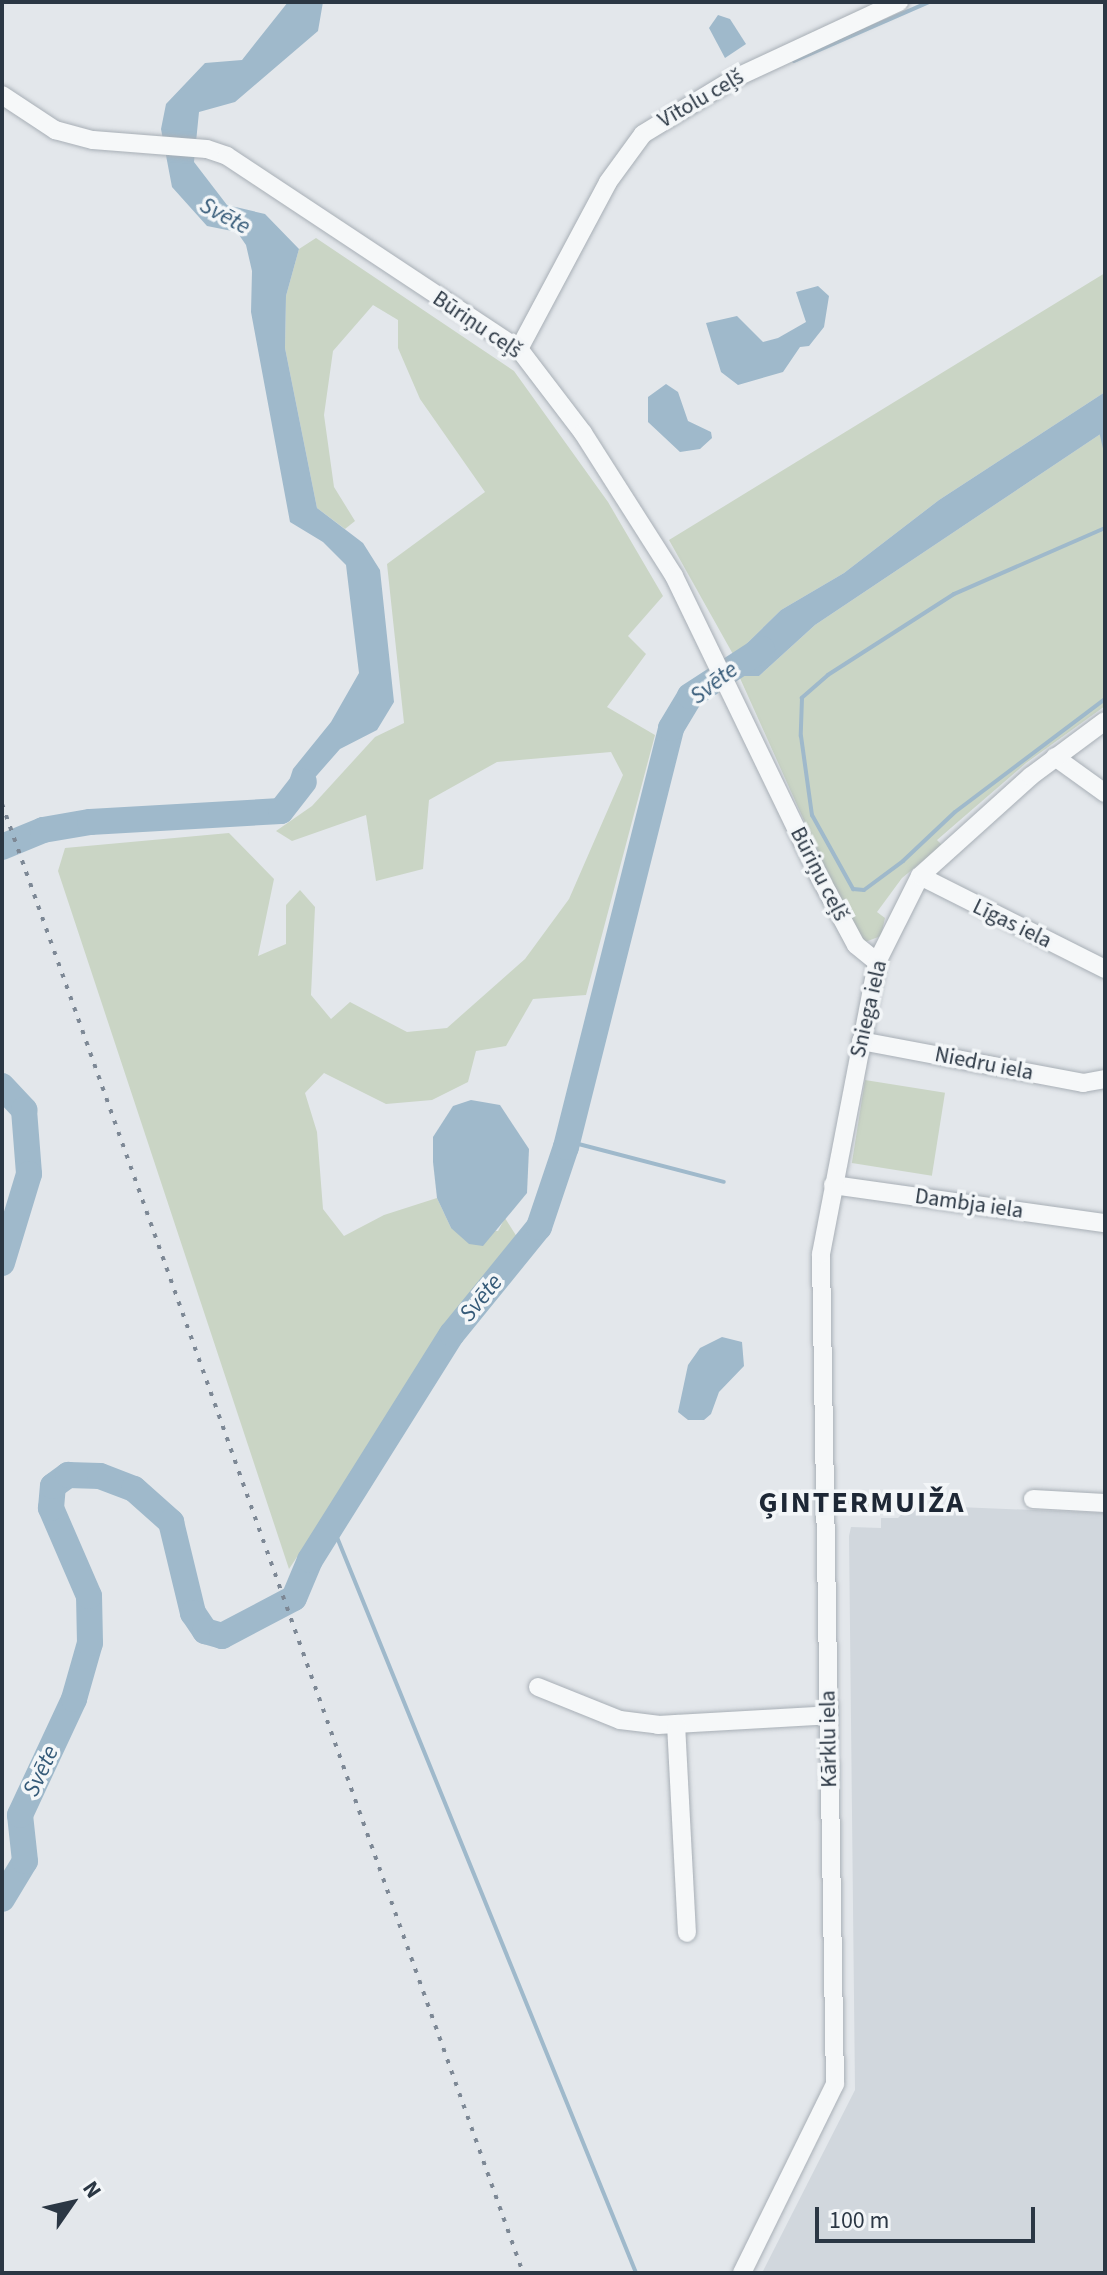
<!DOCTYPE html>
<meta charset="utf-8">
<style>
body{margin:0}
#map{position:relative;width:1107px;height:2275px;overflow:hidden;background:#e3e7eb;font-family:"Source Sans 3",sans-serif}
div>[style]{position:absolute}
.built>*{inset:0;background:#d1d7dd}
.green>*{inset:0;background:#cad5c5;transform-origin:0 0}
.water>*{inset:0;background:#9fb9cb}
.stream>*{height:4px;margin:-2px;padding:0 2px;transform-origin:2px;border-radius:2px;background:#9fb9cb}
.river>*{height:26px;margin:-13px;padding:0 13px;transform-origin:13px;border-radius:13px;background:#9fb9cb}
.roads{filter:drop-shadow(0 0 2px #a8afb6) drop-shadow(0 0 2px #a8afb6)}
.minor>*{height:18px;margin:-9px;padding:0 9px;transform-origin:9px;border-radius:9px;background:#f6f8f9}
.rail>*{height:4px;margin-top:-2px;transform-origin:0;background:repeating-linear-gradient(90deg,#7d8895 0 4px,transparent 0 12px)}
span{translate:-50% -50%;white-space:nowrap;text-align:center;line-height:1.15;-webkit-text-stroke:7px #f3f6f8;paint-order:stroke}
.street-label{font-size:22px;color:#2b3744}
.water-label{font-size:24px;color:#355a78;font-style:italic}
.district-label{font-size:30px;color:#1d2735;font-weight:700;letter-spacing:2px}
.frame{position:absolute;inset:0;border:4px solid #2b3744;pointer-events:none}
.north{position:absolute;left:32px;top:2163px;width:80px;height:80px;-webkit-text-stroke:6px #f3f6f8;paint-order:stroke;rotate:56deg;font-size:22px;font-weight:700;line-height:32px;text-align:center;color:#2b3744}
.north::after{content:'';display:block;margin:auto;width:28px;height:36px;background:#2b3744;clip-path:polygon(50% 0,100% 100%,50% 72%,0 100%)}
.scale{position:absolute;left:815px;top:2207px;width:220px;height:36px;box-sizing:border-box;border:4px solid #2b3744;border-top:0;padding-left:10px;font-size:24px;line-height:28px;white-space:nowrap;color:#2b3744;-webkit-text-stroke:6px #f3f6f8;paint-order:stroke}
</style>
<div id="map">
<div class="built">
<i style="clip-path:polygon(910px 1505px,1105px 1513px,1105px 2273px,762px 2273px,855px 2090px,849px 1536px,851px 1527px,881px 1528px,881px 1518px,898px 1518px)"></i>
</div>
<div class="green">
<i style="clip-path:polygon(316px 238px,514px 371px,608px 502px,663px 596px,628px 636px,646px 654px,607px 707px,655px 735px,586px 995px,533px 999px,506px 1046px,476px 1051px,468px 1082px,432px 1100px,386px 1104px,324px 1073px,305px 1093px,317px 1132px,323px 1209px,344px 1236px,384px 1215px,437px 1198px,451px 1228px,498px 1231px,505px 1218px,517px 1237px,480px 1283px,289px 1569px,58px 871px,65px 848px,229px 833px,274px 879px,258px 956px,286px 944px,286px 905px,300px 890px,315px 907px,311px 995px,331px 1019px,350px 1002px,407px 1032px,447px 1028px,525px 959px,569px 899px,623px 775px,611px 752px,497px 762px,429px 800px,423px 869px,376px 881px,366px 815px,292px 841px,276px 831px,312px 806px,375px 737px,404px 723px,387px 564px,485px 492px,420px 399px,398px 348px,398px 320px,373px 305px,333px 351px,324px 415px,334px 487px,355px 521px,345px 529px,317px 508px,285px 348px,286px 296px,299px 249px)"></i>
<i style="clip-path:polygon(1105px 273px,1105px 392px,939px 500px,844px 573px,781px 610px,734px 656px,669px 540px)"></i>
<i style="clip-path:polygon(1105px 431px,1105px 706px,1026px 763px,937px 840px,942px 845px,902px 878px,877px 912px,885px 918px,881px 936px,865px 942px,838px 896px,739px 676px,759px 676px,815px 625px)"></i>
<i style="left:865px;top:1080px;width:81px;height:84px;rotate:9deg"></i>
<i style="clip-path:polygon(844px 1495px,885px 1498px,878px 1511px,863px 1514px,850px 1508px)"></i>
</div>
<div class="water">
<i style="clip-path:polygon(288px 2px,323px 2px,318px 31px,235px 102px,199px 112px,194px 162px,227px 205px,265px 214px,299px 249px,286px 296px,285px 348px,317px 508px,363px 543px,380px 570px,394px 702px,377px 730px,340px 749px,289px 807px,280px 809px,293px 769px,331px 722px,359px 673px,346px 565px,323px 542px,290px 522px,251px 312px,252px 271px,246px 245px,237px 232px,207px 226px,172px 187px,161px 129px,166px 104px,205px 63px,242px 60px)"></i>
<i style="clip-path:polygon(718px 15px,730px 19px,746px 44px,725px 58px,709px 28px)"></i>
<i style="clip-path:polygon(818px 286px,829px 296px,824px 327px,809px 346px,800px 347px,783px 372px,738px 385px,721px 372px,706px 323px,737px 316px,763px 342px,778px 338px,806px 322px,796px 292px)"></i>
<i style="clip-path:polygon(666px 384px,678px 392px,688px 421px,711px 432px,712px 438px,700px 449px,680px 452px,648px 422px,648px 397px)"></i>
<i style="clip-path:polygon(1105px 392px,1105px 431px,815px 625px,759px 676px,739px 676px,734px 656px,781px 610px,844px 573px,939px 500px)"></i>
<i style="clip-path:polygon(471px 1100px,500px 1105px,529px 1149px,527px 1193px,483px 1246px,469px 1244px,451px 1228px,437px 1198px,433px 1162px,433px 1137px,453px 1106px)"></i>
<i style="clip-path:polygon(722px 1337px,742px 1342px,744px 1366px,719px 1392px,711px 1414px,704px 1420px,688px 1420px,678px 1412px,688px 1365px,700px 1348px)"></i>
</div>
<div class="stream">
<i style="left:794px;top:61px;width:147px;rotate:-23.6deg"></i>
<i style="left:1101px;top:431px;width:17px;rotate:77deg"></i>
<i style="left:1105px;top:528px;width:165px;rotate:156.4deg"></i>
<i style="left:954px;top:594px;width:150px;rotate:147.3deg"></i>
<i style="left:828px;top:675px;width:35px;rotate:139deg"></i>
<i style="left:802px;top:698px;width:38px;rotate:92deg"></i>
<i style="left:801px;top:736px;width:80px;rotate:82.1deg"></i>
<i style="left:812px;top:815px;width:85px;rotate:61deg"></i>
<i style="left:853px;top:889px;width:11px;rotate:5deg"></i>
<i style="left:864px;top:890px;width:49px;rotate:-36.6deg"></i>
<i style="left:903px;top:861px;width:71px;rotate:-43.3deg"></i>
<i style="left:955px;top:812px;width:188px;rotate:-37deg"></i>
<i style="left:567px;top:1141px;width:162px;rotate:14.6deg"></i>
<i style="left:332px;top:1525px;width:807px;rotate:67.88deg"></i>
</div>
<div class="river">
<i style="left:2px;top:847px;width:44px;rotate:-22.5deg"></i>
<i style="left:43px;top:830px;width:48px;rotate:-9.7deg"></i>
<i style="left:90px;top:822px;width:191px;rotate:-3.3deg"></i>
<i style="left:281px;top:811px;width:37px;rotate:-52deg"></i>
<i style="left:2px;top:1086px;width:33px;rotate:47deg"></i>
<i style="left:24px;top:1110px;width:64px;rotate:85.5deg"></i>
<i style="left:29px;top:1174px;width:93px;rotate:106.9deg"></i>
<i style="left:2px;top:1899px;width:44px;rotate:-58.8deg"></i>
<i style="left:25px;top:1861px;width:46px;rotate:-96.2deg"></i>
<i style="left:20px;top:1815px;width:128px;rotate:-65deg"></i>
<i style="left:74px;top:1699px;width:58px;rotate:-74.1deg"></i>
<i style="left:90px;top:1643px;width:47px;rotate:-91.2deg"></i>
<i style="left:89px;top:1596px;width:96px;rotate:-113.4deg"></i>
<i style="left:51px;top:1508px;width:22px;rotate:-85deg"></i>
<i style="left:53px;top:1486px;width:19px;rotate:-36deg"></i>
<i style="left:68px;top:1475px;width:32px;rotate:2deg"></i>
<i style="left:100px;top:1476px;width:36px;rotate:21deg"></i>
<i style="left:134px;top:1489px;width:50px;rotate:41.7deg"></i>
<i style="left:171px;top:1522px;width:94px;rotate:76.4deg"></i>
<i style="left:193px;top:1613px;width:22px;rotate:56deg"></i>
<i style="left:205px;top:1631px;width:18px;rotate:16deg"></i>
<i style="left:222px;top:1636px;width:81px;rotate:-27.8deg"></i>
<i style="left:294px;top:1598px;width:41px;rotate:-67.2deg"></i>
<i style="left:310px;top:1560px;width:267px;rotate:-57.9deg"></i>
<i style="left:452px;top:1334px;width:138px;rotate:-50.9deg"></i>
<i style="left:539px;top:1227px;width:84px;rotate:-71.4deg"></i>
<i style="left:566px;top:1147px;width:432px;rotate:-75.9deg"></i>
<i style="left:671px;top:728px;width:37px;rotate:-59deg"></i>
<i style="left:690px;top:696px;width:86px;rotate:-33.1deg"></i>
</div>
<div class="roads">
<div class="minor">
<i style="left:2px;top:95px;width:64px;rotate:33.4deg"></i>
<i style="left:55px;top:130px;width:39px;rotate:15deg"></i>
<i style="left:93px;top:140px;width:114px;rotate:4.5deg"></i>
<i style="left:207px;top:149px;width:21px;rotate:19deg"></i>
<i style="left:227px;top:156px;width:350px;rotate:33.5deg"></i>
<i style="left:519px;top:349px;width:106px;rotate:52.7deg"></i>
<i style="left:583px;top:433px;width:169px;rotate:57.5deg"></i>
<i style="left:674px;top:576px;width:333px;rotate:64.2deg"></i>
<i style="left:819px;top:876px;width:78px;rotate:61.8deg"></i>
<i style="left:856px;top:945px;width:27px;rotate:39deg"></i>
<i style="left:519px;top:349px;width:189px;rotate:-61.9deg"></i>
<i style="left:608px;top:182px;width:59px;rotate:-53.9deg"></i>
<i style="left:643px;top:134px;width:108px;rotate:-31.3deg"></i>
<i style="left:735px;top:78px;width:181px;rotate:-24.9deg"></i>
<i style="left:1055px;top:757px;width:62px;rotate:35.8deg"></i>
<i style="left:920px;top:876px;width:207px;rotate:26.7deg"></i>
<i style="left:861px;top:1041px;width:226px;rotate:10.7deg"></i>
<i style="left:1083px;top:1083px;width:22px;rotate:-10deg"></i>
<i style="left:833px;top:1185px;width:275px;rotate:8deg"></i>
<i style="left:1033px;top:1499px;width:72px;rotate:3.2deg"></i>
<i style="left:538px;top:1687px;width:88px;rotate:21.9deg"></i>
<i style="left:620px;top:1720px;width:38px;rotate:7deg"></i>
<i style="left:658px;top:1725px;width:171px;rotate:-3.3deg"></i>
<i style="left:676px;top:1724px;width:209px;rotate:87deg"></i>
<i style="left:742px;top:2273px;width:211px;rotate:-63.8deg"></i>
<i style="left:835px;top:2084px;width:830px;rotate:-90.97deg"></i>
<i style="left:821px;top:1254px;width:297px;rotate:-79.1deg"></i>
<i style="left:877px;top:962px;width:96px;rotate:-63.4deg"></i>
<i style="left:920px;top:876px;width:149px;rotate:-42deg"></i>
<i style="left:1031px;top:776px;width:92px;rotate:-36.6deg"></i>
</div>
</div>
<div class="rail">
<i style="left:2px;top:804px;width:1559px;rotate:70.47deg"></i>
</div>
<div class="street-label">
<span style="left:701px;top:99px;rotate:-30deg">Vītolu ceļš</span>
<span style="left:477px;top:325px;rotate:34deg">Būriņu ceļš</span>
<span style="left:819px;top:874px;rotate:63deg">Būriņu ceļš</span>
<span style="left:1012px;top:924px;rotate:26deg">Līgas iela</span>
<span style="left:869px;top:1009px;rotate:-77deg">Sniega iela</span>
<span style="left:984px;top:1064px;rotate:11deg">Niedru iela</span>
<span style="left:969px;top:1204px;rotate:8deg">Dambja iela</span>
<span style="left:829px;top:1739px;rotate:-91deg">Kārklu iela</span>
</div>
<div class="water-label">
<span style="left:225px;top:216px;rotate:28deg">Svēte</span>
<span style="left:714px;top:683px;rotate:-38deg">Svēte</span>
<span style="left:481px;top:1298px;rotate:-51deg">Svēte</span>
<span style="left:41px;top:1771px;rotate:-65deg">Svēte</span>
</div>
<div class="district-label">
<span style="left:862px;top:1503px">ĢINTERMUIŽA</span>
</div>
<div class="frame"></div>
<div class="north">N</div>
<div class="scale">100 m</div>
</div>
